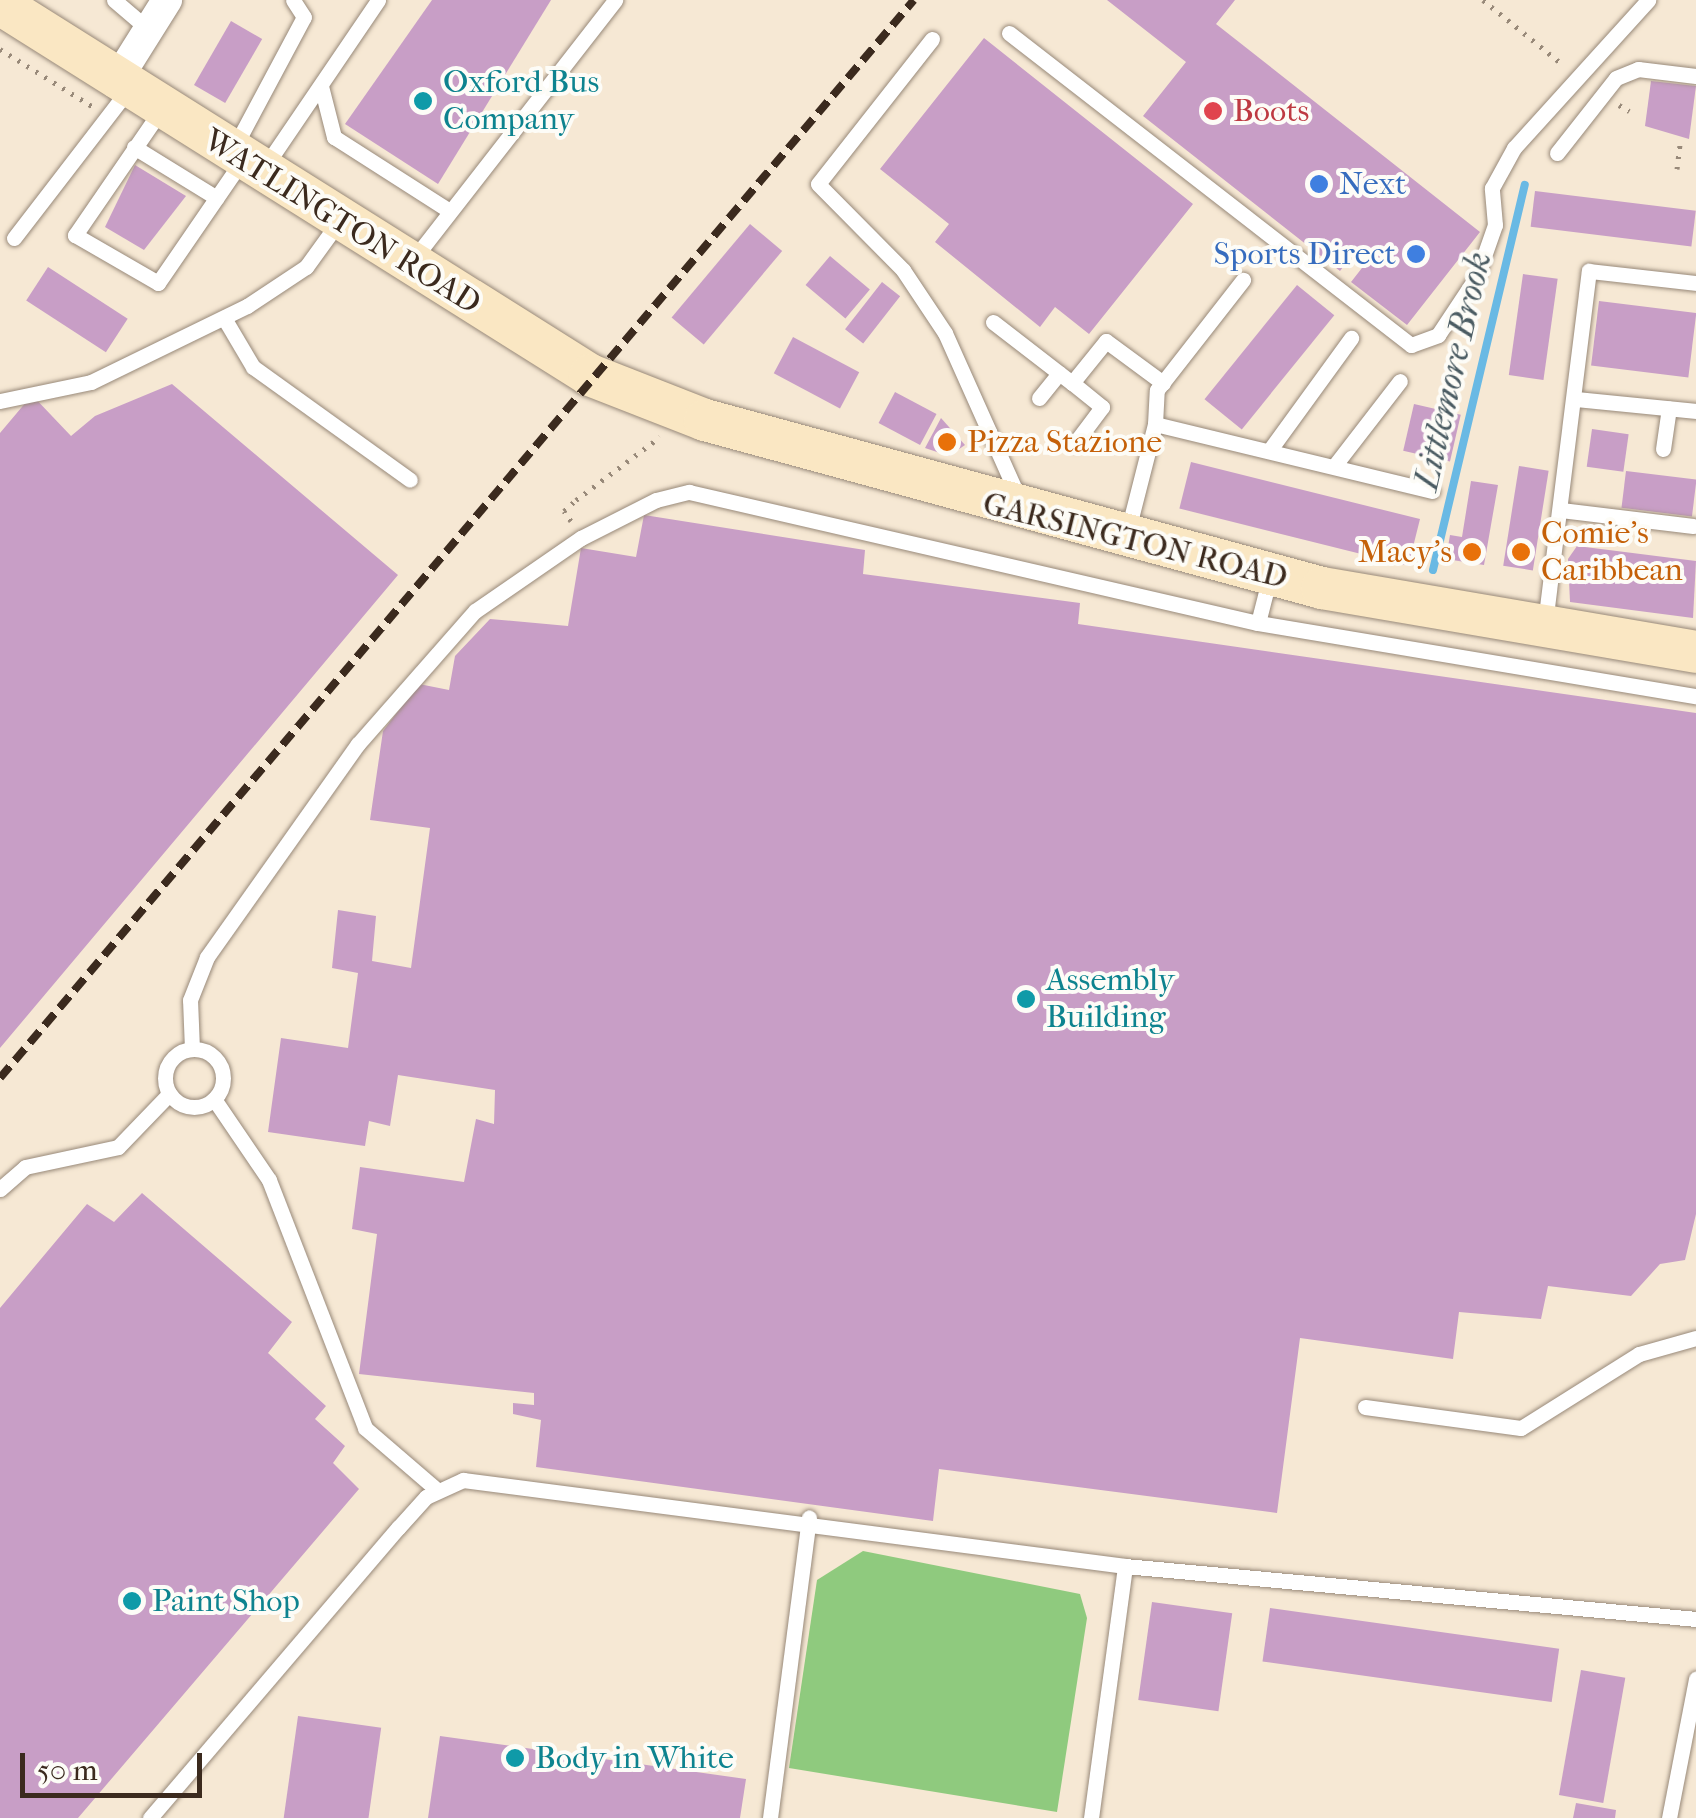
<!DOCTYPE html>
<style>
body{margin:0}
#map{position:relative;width:1696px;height:1818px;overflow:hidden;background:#f6e8d4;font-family:"IM FELL French Canon",serif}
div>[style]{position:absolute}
.green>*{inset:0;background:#8fca7e}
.stream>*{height:8px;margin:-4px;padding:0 4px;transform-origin:4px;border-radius:4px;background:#69b9e4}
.building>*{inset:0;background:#c89ec6;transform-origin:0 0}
.path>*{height:5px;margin-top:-2.5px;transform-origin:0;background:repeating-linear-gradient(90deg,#988979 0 2.5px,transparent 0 10.5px)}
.roads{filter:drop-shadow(0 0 2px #988979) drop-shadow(0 0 2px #988979)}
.lane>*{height:15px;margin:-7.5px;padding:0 7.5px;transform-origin:7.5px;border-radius:7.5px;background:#fff}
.lane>.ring{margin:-7.5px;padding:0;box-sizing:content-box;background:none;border:15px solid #fff;border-radius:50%}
.street>*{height:30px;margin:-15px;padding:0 15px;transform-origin:15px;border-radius:15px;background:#fff}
.secondary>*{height:42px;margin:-21px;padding:0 21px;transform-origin:21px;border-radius:21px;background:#fae7c3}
.rail>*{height:8px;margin-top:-4px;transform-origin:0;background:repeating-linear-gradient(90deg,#3b2a1e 0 15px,transparent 0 23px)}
.dots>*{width:28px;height:28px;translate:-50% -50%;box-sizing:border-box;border:5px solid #fdfcf7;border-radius:50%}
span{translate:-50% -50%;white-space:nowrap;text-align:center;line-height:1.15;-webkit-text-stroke:8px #fdfcf7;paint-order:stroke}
.culture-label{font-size:32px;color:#0d838f}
.left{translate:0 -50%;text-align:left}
.health-label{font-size:32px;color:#be3a42}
.shop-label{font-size:32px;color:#366cbe}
.right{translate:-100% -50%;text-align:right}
.street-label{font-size:32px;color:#3b2a1e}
.food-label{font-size:32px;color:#c56008}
.water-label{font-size:35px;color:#4b5c63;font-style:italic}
.scale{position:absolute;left:20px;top:1753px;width:182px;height:45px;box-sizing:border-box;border:5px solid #3b2a1e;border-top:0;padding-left:12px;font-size:30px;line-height:35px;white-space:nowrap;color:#3b2a1e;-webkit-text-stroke:8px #fdfcf7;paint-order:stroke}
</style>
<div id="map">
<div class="green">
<i style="clip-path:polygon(863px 1551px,1080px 1594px,1087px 1618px,1057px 1812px,789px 1768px,817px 1580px)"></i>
</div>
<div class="stream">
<i style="left:1433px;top:570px;width:396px;rotate:-76.6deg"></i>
</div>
<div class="building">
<i style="clip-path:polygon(432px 0,551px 0,438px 184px,345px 124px)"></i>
<i style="clip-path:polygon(1107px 0,1235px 0,1216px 24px,1480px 232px,1407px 325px,1351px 282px,1369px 259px,1356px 250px,1340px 271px,1143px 116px,1186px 62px)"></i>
<i style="left:231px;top:21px;width:36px;height:74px;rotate:30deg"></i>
<i style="clip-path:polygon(984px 38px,1193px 204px,1089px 334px,1055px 307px,1040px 327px,935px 242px,949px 224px,880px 169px)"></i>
<i style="clip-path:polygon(1651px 81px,1696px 86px,1689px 139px,1645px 126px)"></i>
<i style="clip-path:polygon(135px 165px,186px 196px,144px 250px,105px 227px)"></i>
<i style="left:1535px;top:191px;width:162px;height:36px;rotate:7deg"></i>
<i style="left:750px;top:224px;width:42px;height:122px;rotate:40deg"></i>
<i style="left:830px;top:256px;width:52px;height:38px;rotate:40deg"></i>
<i style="left:48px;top:267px;width:95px;height:40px;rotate:33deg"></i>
<i style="left:1523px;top:274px;width:35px;height:102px;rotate:8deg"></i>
<i style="left:882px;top:282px;width:23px;height:60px;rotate:38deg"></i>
<i style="left:1297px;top:285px;width:48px;height:147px;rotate:39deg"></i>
<i style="left:1599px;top:301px;width:98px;height:65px;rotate:7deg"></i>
<i style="left:793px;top:337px;width:75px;height:41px;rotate:28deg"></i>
<i style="clip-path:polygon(172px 384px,398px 575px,0 1048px,0 433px,32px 395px,71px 436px,95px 416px)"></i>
<i style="left:895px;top:392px;width:47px;height:35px;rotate:28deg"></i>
<i style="left:1414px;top:404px;width:48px;height:48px;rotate:13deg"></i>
<i style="clip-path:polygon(941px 418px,965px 445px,949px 456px,925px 448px)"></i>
<i style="left:1592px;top:429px;width:37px;height:38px;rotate:8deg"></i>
<i style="left:1191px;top:462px;width:236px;height:48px;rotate:14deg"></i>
<i style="left:1519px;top:466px;width:30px;height:101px;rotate:9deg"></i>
<i style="left:1626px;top:471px;width:71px;height:37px;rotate:7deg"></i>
<i style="clip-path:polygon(1471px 481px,1498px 485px,1484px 565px,1446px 559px,1450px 535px,1462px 537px)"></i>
<i style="clip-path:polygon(644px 515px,865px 550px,863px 574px,1080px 603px,1078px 624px,1696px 713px,1696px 1214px,1685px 1260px,1660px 1264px,1631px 1296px,1548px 1286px,1541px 1319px,1459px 1312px,1453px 1359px,1300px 1338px,1277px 1513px,939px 1469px,933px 1521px,536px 1467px,541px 1420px,513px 1414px,513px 1403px,534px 1405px,534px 1393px,359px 1374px,377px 1234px,352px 1229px,360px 1167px,464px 1182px,476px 1119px,494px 1124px,495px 1090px,398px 1075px,390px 1126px,369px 1121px,365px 1146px,268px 1132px,281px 1038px,348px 1048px,358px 973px,332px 968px,338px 910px,376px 916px,372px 961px,411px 968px,430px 828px,370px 820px,383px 731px,419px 684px,449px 690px,455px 656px,490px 619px,568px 626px,581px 548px,636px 557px)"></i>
<i style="clip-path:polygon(1577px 546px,1696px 561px,1693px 618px,1570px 602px,1568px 559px)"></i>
<i style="clip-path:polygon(142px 1193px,292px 1322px,268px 1353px,326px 1406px,315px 1419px,345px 1446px,333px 1463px,359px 1489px,78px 1818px,0 1818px,0 1308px,87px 1204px,114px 1222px)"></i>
<i style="left:1152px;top:1602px;width:81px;height:99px;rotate:8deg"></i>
<i style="left:1270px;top:1608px;width:292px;height:54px;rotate:8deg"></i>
<i style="left:1581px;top:1670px;width:45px;height:127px;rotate:10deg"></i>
<i style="left:298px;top:1716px;width:84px;height:103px;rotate:8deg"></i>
<i style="clip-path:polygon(440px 1736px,746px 1779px,740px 1818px,428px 1818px)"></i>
<i style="clip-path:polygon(1576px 1803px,1616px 1810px,1615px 1818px,1573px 1818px)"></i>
</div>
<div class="path">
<i style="left:1483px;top:0;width:102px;rotate:39deg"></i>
<i style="left:0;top:49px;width:112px;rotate:31.8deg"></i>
<i style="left:1619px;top:105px;width:12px;rotate:31deg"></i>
<i style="left:1677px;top:169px;width:31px;rotate:-83deg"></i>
<i style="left:571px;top:521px;width:12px;rotate:-125deg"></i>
<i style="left:564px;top:511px;width:16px;rotate:-43deg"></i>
<i style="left:576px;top:500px;width:105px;rotate:-36.9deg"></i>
</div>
<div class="roads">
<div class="lane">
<i style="left:114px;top:0;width:45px;rotate:40.5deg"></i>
<i style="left:1009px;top:33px;width:509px;rotate:37.82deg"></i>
<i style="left:1411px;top:345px;width:29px;rotate:-20deg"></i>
<i style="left:1438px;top:335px;width:71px;rotate:-56.5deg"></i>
<i style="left:1477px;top:276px;width:54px;rotate:-70.6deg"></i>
<i style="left:1495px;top:225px;width:37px;rotate:-95deg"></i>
<i style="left:1492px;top:188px;width:46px;rotate:-61.2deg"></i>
<i style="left:1514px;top:148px;width:200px;rotate:-47.8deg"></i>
<i style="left:932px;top:39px;width:184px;rotate:128.2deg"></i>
<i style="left:818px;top:184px;width:121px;rotate:45.3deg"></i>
<i style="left:903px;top:270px;width:76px;rotate:56.3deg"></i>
<i style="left:945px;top:333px;width:174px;rotate:65.9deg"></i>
<i style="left:321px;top:86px;width:53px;rotate:75.7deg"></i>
<i style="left:334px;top:137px;width:135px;rotate:32.6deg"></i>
<i style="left:161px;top:110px;width:152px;rotate:124.5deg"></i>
<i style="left:75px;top:235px;width:96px;rotate:30deg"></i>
<i style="left:158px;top:283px;width:148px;rotate:-55.5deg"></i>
<i style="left:235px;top:146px;width:146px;rotate:-61.9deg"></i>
<i style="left:304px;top:17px;width:20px;rotate:-123deg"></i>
<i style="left:134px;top:147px;width:97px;rotate:31.6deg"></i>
<i style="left:1557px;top:153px;width:95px;rotate:-51.8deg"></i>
<i style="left:1616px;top:78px;width:24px;rotate:-22deg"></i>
<i style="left:1638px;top:69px;width:58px;rotate:6.9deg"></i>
<i style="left:264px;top:168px;width:203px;rotate:-55.8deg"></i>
<i style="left:14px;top:238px;width:187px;rotate:-52.4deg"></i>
<i style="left:412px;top:261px;width:331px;rotate:-52.1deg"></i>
<i style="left:224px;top:318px;width:57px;rotate:59.4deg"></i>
<i style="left:253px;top:367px;width:193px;rotate:35.7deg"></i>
<i style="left:993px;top:322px;width:100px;rotate:37.7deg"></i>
<i style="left:1039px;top:398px;width:32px;rotate:-51deg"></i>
<i style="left:1576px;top:399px;width:121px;rotate:5.7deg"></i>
<i style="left:0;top:401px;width:93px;rotate:-11.8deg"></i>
<i style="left:91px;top:382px;width:174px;rotate:-26deg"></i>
<i style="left:247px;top:306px;width:71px;rotate:-33.5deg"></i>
<i style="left:306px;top:267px;width:58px;rotate:-54.1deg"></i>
<i style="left:1155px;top:424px;width:34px;rotate:-87deg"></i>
<i style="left:1157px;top:390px;width:140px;rotate:-52deg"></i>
<i style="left:1075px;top:443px;width:45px;rotate:-53.1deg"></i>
<i style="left:1102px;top:407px;width:38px;rotate:-141deg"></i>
<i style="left:1072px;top:383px;width:54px;rotate:-51deg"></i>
<i style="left:1106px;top:341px;width:71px;rotate:36.4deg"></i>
<i style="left:1663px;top:449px;width:41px;rotate:-81.7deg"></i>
<i style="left:1269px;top:451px;width:140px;rotate:-54deg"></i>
<i style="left:1335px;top:465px;width:106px;rotate:-52.3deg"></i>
<i style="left:1561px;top:510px;width:133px;rotate:6.9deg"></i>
<i style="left:1128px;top:530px;width:109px;rotate:-75.7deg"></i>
<i style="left:1155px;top:424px;width:285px;rotate:13.6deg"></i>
<i style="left:1258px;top:623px;width:444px;rotate:9.5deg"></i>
<i style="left:1545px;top:623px;width:355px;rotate:-82.9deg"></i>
<i style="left:1589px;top:271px;width:108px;rotate:6.4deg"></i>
<i style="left:192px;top:1049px;width:49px;rotate:-92.3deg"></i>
<i style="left:190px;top:1000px;width:46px;rotate:-68.4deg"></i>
<i style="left:207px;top:957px;width:261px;rotate:-54.7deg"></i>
<i style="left:358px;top:744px;width:177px;rotate:-48.7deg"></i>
<i style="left:475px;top:611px;width:129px;rotate:-34.6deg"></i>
<i style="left:581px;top:538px;width:84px;rotate:-26.9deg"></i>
<i style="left:656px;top:500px;width:34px;rotate:-14deg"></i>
<i style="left:689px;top:492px;width:584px;rotate:12.97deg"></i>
<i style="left:1258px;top:623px;width:49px;rotate:-75.7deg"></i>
<i class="ring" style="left:165px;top:1049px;width:43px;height:43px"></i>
<i style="left:214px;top:1099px;width:98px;rotate:55.8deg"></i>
<i style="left:269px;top:1180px;width:266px;rotate:68.8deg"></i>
<i style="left:365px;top:1428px;width:95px;rotate:40.7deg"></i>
<i style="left:0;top:1189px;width:33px;rotate:-41deg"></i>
<i style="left:25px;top:1167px;width:95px;rotate:-12.1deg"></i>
<i style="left:118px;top:1147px;width:74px;rotate:-46.1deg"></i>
<i style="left:1365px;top:1407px;width:157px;rotate:7.7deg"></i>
<i style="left:1521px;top:1428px;width:139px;rotate:-32.1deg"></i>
<i style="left:1639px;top:1354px;width:59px;rotate:-15.7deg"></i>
<i style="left:150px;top:1818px;width:382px;rotate:-49.5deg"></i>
<i style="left:398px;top:1528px;width:42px;rotate:-47.9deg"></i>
<i style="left:426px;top:1497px;width:41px;rotate:-24.7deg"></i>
<i style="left:463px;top:1480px;width:668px;rotate:7.4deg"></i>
<i style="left:1125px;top:1566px;width:573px;rotate:5.3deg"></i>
<i style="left:770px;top:1818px;width:303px;rotate:-82.6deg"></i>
<i style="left:1091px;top:1818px;width:254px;rotate:-82.3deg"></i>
<i style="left:1669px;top:1818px;width:142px;rotate:-79deg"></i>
</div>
<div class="street">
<i style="left:115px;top:83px;width:98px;rotate:-57.9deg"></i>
</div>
<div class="secondary">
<i style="left:0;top:4px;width:697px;rotate:32.16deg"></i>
<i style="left:590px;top:375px;width:123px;rotate:21.4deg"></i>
<i style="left:705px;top:420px;width:639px;rotate:15.23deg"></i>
<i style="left:1322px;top:588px;width:379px;rotate:9.7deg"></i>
</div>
</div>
<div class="rail">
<i style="left:0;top:1078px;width:1413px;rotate:-49.71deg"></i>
</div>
<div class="dots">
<i style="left:423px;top:101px;background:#0f9aa8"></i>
<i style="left:1213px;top:111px;background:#e0444e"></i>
<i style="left:1319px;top:184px;background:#3f7fe0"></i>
<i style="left:1416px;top:254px;background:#3f7fe0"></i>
<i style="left:947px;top:442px;background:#e8710a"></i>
<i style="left:1472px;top:552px;background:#e8710a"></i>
<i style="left:1521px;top:552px;background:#e8710a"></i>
<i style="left:1026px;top:999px;background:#0f9aa8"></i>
<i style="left:132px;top:1601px;background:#0f9aa8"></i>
<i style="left:515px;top:1758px;background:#0f9aa8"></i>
</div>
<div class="culture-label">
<span class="left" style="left:443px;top:101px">Oxford Bus<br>Company</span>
<span class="left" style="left:1046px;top:999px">Assembly<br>Building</span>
<span class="left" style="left:152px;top:1601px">Paint Shop</span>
<span class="left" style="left:535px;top:1758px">Body in White</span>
</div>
<div class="health-label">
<span class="left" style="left:1233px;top:111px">Boots</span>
</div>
<div class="shop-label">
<span class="left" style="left:1339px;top:184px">Next</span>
<span class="right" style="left:1396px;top:254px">Sports Direct</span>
</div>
<div class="street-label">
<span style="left:342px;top:222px;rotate:32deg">WATLINGTON ROAD</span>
<span style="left:1135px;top:541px;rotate:14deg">GARSINGTON ROAD</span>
</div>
<div class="food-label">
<span class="left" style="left:967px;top:442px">Pizza Stazione</span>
<span class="left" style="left:1541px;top:552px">Comie's<br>Caribbean</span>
<span class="right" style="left:1452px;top:552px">Macy's</span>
</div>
<div class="water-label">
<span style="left:1453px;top:371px;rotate:-77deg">Littlemore Brook</span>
</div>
<div class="scale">50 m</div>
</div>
